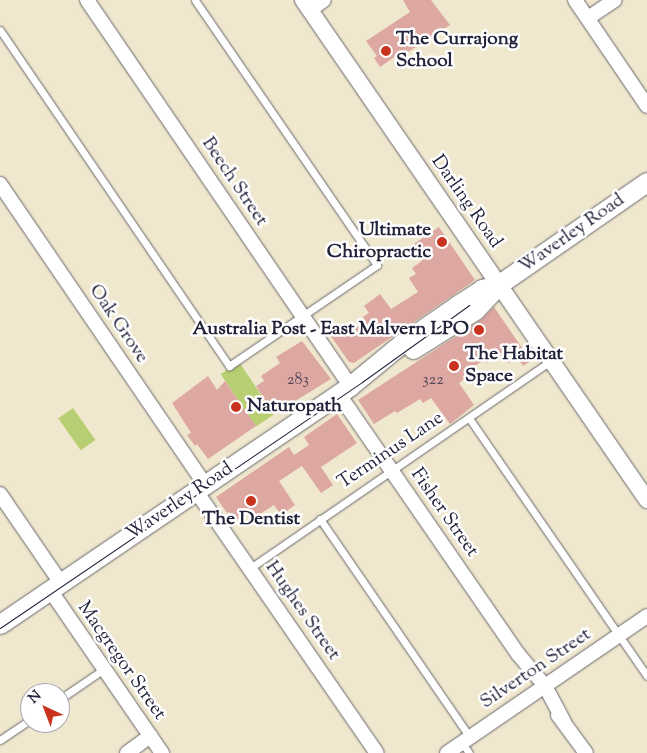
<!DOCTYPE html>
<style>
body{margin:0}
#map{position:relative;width:647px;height:753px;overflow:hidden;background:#f0e8ce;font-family:"Sorts Mill Goudy",serif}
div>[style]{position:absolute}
.green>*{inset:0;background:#b7ce72;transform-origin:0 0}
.building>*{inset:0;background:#dda7a2}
.roads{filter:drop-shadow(0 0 1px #6a676e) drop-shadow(0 0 1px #6a676e)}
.service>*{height:7px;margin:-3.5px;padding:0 3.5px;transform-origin:3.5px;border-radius:3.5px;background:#fff}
.minor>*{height:14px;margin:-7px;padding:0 7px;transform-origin:7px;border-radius:7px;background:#fff}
.tertiary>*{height:16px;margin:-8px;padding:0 8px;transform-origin:8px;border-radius:8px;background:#fff}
.secondary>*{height:19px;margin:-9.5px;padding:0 9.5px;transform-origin:9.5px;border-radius:9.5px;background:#fff}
.tram>*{height:1px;margin:-0.5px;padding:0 0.5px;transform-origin:0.5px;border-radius:0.5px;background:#22223b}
.dots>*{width:14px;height:14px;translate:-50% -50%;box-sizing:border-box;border:2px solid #fff;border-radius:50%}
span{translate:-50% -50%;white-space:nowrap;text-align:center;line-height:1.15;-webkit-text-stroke:5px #fff;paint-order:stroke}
.number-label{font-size:16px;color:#514355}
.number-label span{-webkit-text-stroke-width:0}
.poi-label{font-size:19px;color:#22223b;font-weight:700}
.left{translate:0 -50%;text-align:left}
.right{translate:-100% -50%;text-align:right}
.street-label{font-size:19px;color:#22223b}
.north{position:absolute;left:20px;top:683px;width:50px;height:50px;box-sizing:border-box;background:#fff;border:1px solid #a7a7b1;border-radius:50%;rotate:317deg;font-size:14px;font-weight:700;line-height:20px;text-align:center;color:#22223b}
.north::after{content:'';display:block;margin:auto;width:18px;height:22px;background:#c8321e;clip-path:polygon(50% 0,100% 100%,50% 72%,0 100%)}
</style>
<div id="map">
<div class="green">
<i style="left:239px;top:362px;width:63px;height:22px;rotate:56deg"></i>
<i style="left:73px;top:408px;width:39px;height:18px;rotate:55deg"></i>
</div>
<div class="building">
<i style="clip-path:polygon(403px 0,431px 0,450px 25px,402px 56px,400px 53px,380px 67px,374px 58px,377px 56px,366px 41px,410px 12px)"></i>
<i style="clip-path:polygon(439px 227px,475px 280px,354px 363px,349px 362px,330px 335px,342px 327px,347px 334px,365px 321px,363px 317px,369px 313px,364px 306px,380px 294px,391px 309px,418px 292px,409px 278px,416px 274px,412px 268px,422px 261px,414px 244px)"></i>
<i style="clip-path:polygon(494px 307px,531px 361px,523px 366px,517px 357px,508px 363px,501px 353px,486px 363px,484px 360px,464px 373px,467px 377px,459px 383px,474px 405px,450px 424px,431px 398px,423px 403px,420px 399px,397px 413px,395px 411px,374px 424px,358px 400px,481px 320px)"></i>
<i style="clip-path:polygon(302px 341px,331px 379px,274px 414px,256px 386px,264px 381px,261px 376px,280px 363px,276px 357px)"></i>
<i style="clip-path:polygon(208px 376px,217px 390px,225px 381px,256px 426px,208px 459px,197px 444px,195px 446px,187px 435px,191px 433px,172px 403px)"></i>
<i style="clip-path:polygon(337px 414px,357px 443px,321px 467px,333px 485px,321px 493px,302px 466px,279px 481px,295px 505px,281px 515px,274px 505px,257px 516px,252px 510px,235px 521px,229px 512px,227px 513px,216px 497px,289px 447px,294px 455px,309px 445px,304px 437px)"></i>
</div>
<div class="roads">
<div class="service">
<i style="left:0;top:30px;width:407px;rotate:55.7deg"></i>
<i style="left:229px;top:366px;width:179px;rotate:-34.3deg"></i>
<i style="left:377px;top:265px;width:321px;rotate:-124.5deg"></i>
<i style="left:469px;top:418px;width:313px;rotate:55.4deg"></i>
<i style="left:320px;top:519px;width:265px;rotate:55.5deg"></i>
<i style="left:249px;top:569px;width:367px;rotate:-34.6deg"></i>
<i style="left:60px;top:699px;width:53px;rotate:-34.3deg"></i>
<i style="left:0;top:740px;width:36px;rotate:-34deg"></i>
<i style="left:462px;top:743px;width:12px;rotate:55deg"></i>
</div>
<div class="minor">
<i style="left:87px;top:0;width:467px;rotate:55.7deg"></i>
<i style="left:575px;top:0;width:128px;rotate:55.8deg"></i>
<i style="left:310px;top:10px;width:17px;rotate:-36deg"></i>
<i style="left:588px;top:18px;width:32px;rotate:-34deg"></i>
<i style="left:0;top:184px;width:363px;rotate:55.7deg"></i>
<i style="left:338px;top:393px;width:317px;rotate:55.4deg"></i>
<i style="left:518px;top:654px;width:42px;rotate:49.8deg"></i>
<i style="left:545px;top:686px;width:40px;rotate:62deg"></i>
<i style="left:196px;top:491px;width:318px;rotate:55.4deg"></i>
<i style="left:0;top:494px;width:108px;rotate:55.6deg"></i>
<i style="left:50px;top:590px;width:198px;rotate:55.5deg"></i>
<i style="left:558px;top:715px;width:47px;rotate:53.6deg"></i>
<i style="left:127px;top:753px;width:29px;rotate:-36deg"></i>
<i style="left:447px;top:753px;width:242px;rotate:-34.4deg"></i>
</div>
<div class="tertiary">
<i style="left:303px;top:0;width:607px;rotate:55.47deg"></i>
</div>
<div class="secondary">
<i style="left:413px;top:349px;width:73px;rotate:-32.2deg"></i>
<i style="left:475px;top:310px;width:26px;rotate:-47deg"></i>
<i style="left:0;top:624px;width:423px;rotate:-34.2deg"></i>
<i style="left:350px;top:386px;width:66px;rotate:-39.5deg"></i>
<i style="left:401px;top:344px;width:67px;rotate:-34.6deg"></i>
<i style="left:456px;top:306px;width:31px;rotate:-33deg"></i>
<i style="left:482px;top:289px;width:16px;rotate:-14deg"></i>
<i style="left:498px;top:285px;width:181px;rotate:-34.7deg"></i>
</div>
</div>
<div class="tram">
<i style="left:0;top:628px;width:438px;rotate:-34.2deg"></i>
<i style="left:362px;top:382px;width:132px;rotate:-35.7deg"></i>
</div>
<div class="dots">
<i style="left:386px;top:51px;background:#c8321e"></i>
<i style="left:442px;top:242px;background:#c8321e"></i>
<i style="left:479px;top:330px;background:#c8321e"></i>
<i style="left:454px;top:366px;background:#c8321e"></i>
<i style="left:236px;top:407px;background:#c8321e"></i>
<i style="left:251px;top:501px;background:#c8321e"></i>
</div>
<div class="number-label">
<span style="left:298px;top:381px">283</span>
<span style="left:433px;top:381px">322</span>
</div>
<div class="poi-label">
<span class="left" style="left:396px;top:51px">The Currajong<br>School</span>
<span class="right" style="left:431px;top:242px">Ultimate<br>Chiropractic</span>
<span class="right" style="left:469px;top:330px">Australia Post - East Malvern LPO</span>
<span class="left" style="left:465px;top:366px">The Habitat<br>Space</span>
<span class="left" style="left:247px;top:407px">Naturopath</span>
<span style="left:251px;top:520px">The Dentist</span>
</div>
<div class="street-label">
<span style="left:234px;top:182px;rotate:56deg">Beech Street</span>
<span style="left:466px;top:202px;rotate:55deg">Darling Road</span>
<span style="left:572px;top:234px;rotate:-35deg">Waverley Road</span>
<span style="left:118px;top:324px;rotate:56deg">Oak Grove</span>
<span style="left:391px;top:451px;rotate:-34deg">Terminus Lane</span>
<span style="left:180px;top:502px;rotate:-34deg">Waverley Road</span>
<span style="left:444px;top:513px;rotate:55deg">Fisher Street</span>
<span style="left:302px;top:611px;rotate:55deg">Hughes Street</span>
<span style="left:121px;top:661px;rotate:55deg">Macgregor Street</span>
<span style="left:536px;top:669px;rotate:-34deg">Silverton Street</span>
</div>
<div class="north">N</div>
</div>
